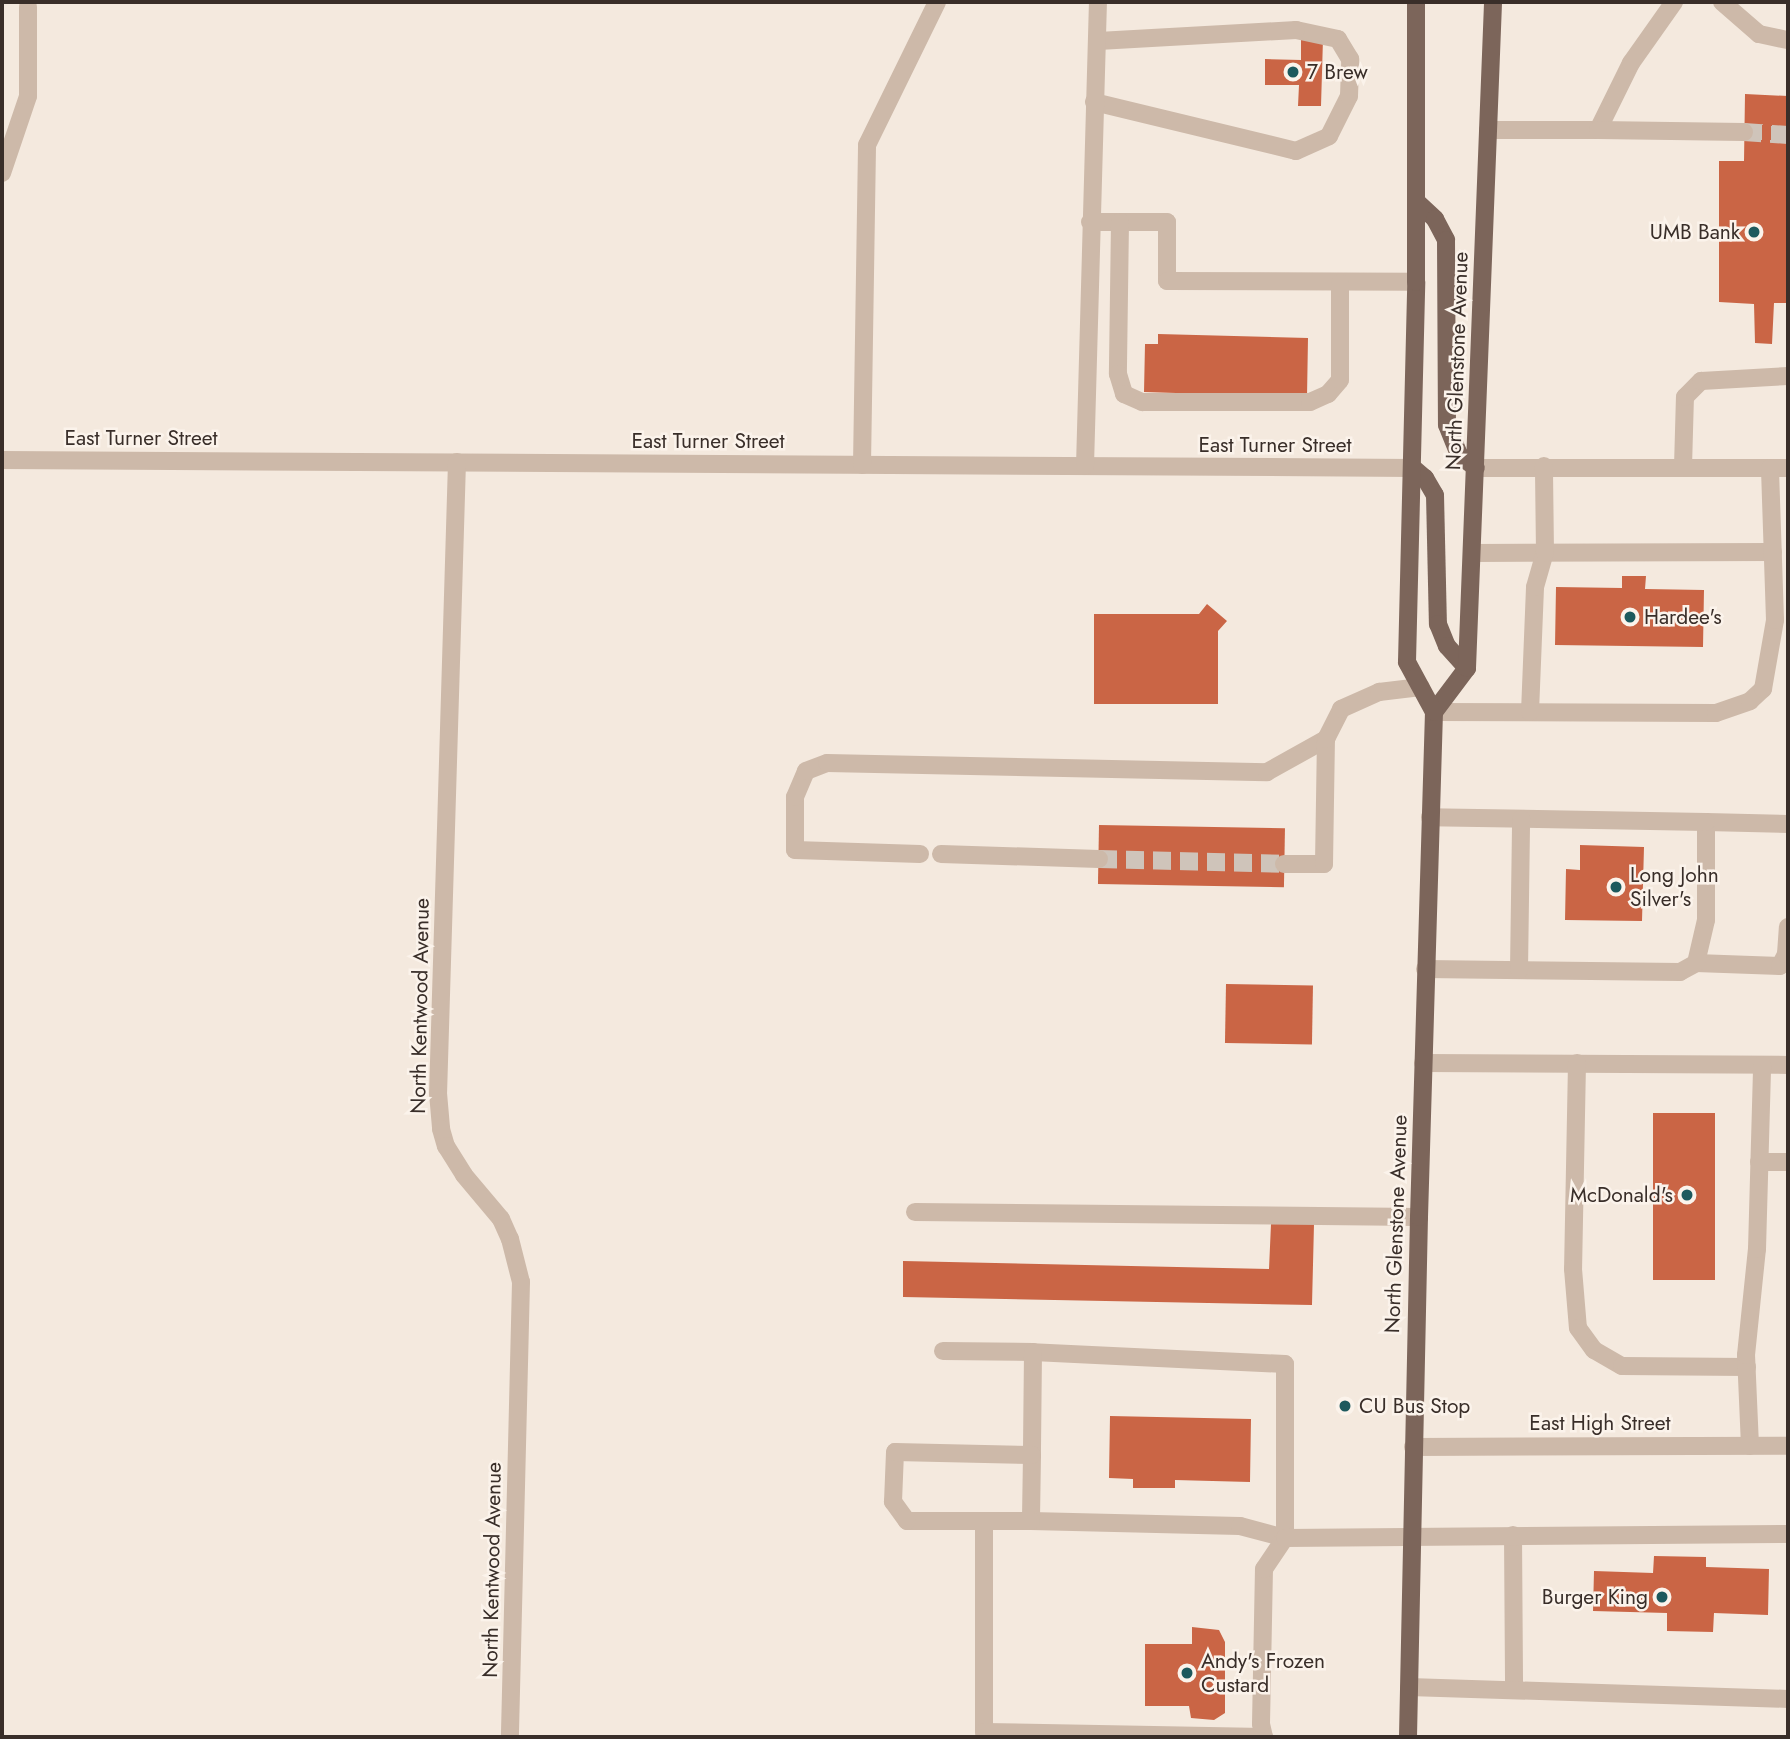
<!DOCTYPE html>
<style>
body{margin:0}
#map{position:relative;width:1790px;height:1739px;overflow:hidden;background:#f4e9de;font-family:Jost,sans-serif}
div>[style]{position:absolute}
.building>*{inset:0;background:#ca6545;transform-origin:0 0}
.minor-tunnel>*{height:18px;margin-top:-9px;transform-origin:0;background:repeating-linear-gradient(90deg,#cfc4ba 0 18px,transparent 0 27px)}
.minor>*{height:18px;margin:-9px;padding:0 9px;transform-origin:9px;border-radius:9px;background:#cdb9a9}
.major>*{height:18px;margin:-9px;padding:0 9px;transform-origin:9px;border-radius:9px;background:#7c655a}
.dots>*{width:19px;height:19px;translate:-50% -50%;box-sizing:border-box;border:4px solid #fbf3eb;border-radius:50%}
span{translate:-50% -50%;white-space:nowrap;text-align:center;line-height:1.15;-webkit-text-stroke:5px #fbf3eb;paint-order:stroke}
.poi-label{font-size:21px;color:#392e29}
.left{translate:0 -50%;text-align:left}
.right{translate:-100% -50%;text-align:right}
.street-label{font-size:21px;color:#392e29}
.frame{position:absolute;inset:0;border:4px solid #392e29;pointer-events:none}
</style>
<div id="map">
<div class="building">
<i style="clip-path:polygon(1301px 39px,1323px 39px,1321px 106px,1298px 106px,1299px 85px,1265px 85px,1265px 59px,1301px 60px)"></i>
<i style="clip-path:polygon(1745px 94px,1788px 96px,1788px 303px,1774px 303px,1772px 344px,1755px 343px,1754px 304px,1719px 302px,1719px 161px,1744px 161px)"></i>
<i style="clip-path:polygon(1158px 334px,1308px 338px,1307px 397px,1144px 392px,1145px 344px,1158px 344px)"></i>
<i style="clip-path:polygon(1622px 576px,1646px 576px,1645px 589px,1704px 590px,1703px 647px,1555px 645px,1556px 587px,1622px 588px)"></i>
<i style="clip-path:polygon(1207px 604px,1227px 621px,1218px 631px,1218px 704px,1094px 704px,1094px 614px,1199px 614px)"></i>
<i style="left:1099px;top:825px;width:186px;height:59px;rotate:1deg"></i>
<i style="clip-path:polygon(1580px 845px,1644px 847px,1642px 921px,1565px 920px,1566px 869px,1580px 870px)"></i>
<i style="left:1226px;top:984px;width:87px;height:59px;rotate:1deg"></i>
<i style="left:1653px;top:1113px;width:62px;height:167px"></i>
<i style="clip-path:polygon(1271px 1224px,1314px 1224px,1312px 1305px,903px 1297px,903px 1261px,1269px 1269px)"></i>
<i style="clip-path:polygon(1110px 1416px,1251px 1419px,1250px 1482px,1175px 1480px,1175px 1488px,1133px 1488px,1133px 1479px,1109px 1478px)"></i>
<i style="clip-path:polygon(1654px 1556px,1706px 1557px,1706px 1567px,1769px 1569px,1768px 1615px,1714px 1613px,1713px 1632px,1667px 1631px,1667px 1613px,1593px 1611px,1594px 1571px,1653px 1573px)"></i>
<i style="clip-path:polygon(1192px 1627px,1219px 1630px,1225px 1642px,1225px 1713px,1214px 1720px,1191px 1718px,1189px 1706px,1145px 1706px,1145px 1644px,1192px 1644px)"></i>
</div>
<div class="minor-tunnel">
<i style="left:1744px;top:132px;width:44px;rotate:3.9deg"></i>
<i style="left:1099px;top:859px;width:185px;rotate:1.5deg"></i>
</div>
<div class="minor">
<i style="left:1722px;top:2px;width:49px;rotate:40.9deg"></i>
<i style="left:1759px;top:34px;width:30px;rotate:12deg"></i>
<i style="left:1094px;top:102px;width:208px;rotate:13.6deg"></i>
<i style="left:1296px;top:151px;width:36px;rotate:-24deg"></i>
<i style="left:1329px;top:136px;width:45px;rotate:-63.4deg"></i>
<i style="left:1349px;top:96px;width:37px;rotate:-88deg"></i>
<i style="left:1350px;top:59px;width:23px;rotate:-121deg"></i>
<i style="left:1338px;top:39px;width:43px;rotate:-167.9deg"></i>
<i style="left:1296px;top:30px;width:198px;rotate:176.8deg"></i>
<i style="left:1488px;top:130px;width:110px"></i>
<i style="left:1598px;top:130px;width:75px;rotate:-63.8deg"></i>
<i style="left:1631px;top:63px;width:75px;rotate:-54.8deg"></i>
<i style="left:1598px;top:130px;width:146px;rotate:0.8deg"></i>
<i style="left:2px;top:173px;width:81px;rotate:-71.3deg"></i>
<i style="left:28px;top:96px;width:89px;rotate:-90deg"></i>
<i style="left:1090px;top:222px;width:77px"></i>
<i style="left:1167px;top:222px;width:59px;rotate:90deg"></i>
<i style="left:1167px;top:281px;width:249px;rotate:0.2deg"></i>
<i style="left:1120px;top:222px;width:152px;rotate:90.8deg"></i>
<i style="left:1118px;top:374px;width:21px;rotate:73deg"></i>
<i style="left:1124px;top:394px;width:20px;rotate:24deg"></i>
<i style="left:1142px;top:402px;width:168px"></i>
<i style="left:1310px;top:402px;width:20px;rotate:-24deg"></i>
<i style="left:1328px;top:394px;width:18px;rotate:-49deg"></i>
<i style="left:1340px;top:380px;width:97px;rotate:-90deg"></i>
<i style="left:2px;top:460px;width:1411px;rotate:0.32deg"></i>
<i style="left:457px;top:462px;width:631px;rotate:91.72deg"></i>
<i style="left:438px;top:1093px;width:36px;rotate:85deg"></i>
<i style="left:441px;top:1129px;width:18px;rotate:74deg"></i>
<i style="left:446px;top:1146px;width:34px;rotate:58deg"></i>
<i style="left:464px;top:1175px;width:57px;rotate:49.9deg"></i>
<i style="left:501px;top:1219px;width:22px;rotate:66deg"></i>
<i style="left:510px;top:1239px;width:44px;rotate:75.7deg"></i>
<i style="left:521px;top:1282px;width:455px;rotate:91.4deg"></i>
<i style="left:862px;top:465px;width:320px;rotate:-89.1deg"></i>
<i style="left:867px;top:145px;width:159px;rotate:-63.9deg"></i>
<i style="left:1085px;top:466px;width:464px;rotate:-88.4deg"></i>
<i style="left:1683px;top:467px;width:70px;rotate:-88.4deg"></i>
<i style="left:1685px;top:397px;width:23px;rotate:-45deg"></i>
<i style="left:1701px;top:381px;width:87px;rotate:-3.3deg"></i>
<i style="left:1476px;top:468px;width:312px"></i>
<i style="left:1473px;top:553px;width:300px;rotate:-0.2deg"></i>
<i style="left:1434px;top:712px;width:282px;rotate:0.2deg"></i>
<i style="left:1716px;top:713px;width:36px;rotate:-19deg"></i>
<i style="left:1750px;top:701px;width:18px;rotate:-43deg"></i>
<i style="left:1763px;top:689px;width:70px;rotate:-80.1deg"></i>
<i style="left:1775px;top:620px;width:152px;rotate:-91.9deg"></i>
<i style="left:1530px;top:712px;width:125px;rotate:-87.7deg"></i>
<i style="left:1535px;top:587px;width:35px;rotate:-74deg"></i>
<i style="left:1545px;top:553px;width:87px;rotate:-90.7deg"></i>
<i style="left:1706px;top:822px;width:82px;rotate:1.4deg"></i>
<i style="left:920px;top:854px;width:125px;rotate:-178.2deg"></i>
<i style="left:795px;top:850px;width:53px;rotate:-90deg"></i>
<i style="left:795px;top:797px;width:28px;rotate:-67deg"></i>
<i style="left:806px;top:771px;width:22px;rotate:-21deg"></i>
<i style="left:827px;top:763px;width:440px;rotate:1.2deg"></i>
<i style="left:1267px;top:772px;width:68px;rotate:-29.2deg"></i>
<i style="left:941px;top:854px;width:158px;rotate:1.8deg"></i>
<i style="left:1284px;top:864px;width:40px"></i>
<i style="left:1324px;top:864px;width:125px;rotate:-89.1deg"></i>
<i style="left:1326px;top:739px;width:34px;rotate:-63deg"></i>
<i style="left:1341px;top:709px;width:42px;rotate:-24.1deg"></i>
<i style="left:1379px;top:692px;width:42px;rotate:-6.8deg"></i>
<i style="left:1696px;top:963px;width:84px;rotate:2deg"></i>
<i style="left:1780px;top:966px;width:13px;rotate:-63deg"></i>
<i style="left:1786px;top:954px;width:27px;rotate:-86deg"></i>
<i style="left:1425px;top:969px;width:255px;rotate:0.7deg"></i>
<i style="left:1680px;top:972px;width:18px;rotate:-29deg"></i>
<i style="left:1696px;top:963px;width:44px;rotate:-76.9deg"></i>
<i style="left:1706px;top:920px;width:98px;rotate:-90deg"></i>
<i style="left:1706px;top:822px;width:276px;rotate:-179deg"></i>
<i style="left:1519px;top:970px;width:151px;rotate:-89.2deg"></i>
<i style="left:1423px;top:1063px;width:365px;rotate:0.3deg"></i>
<i style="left:1577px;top:1063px;width:206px;rotate:91.1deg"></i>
<i style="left:1573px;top:1269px;width:59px;rotate:85.2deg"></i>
<i style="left:1578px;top:1328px;width:27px;rotate:54deg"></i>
<i style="left:1594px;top:1350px;width:32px;rotate:30deg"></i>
<i style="left:1622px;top:1366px;width:125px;rotate:0.5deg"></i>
<i style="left:1759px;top:1162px;width:29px"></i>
<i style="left:915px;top:1212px;width:504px;rotate:0.57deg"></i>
<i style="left:943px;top:1351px;width:90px;rotate:0.6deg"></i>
<i style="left:1750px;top:1446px;width:91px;rotate:-92.5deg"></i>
<i style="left:1746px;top:1355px;width:107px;rotate:-84.1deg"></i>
<i style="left:1757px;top:1249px;width:184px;rotate:-88.4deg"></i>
<i style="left:1413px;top:1447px;width:375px;rotate:-0.2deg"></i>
<i style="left:984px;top:1521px;width:211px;rotate:90deg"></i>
<i style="left:984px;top:1732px;width:280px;rotate:1deg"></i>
<i style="left:1031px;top:1521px;width:209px;rotate:1.4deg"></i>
<i style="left:1240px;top:1526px;width:47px;rotate:14.9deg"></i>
<i style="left:1285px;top:1538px;width:174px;rotate:-90deg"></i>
<i style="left:1285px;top:1364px;width:252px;rotate:-177.3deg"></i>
<i style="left:1033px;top:1352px;width:103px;rotate:90.6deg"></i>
<i style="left:1032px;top:1455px;width:66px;rotate:90.9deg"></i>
<i style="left:1031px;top:1521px;width:124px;rotate:180deg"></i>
<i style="left:907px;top:1521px;width:24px;rotate:-126deg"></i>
<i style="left:893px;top:1502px;width:50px;rotate:-87.7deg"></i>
<i style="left:895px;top:1452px;width:137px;rotate:1.3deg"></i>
<i style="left:1513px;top:1535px;width:155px;rotate:89.6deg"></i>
<i style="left:1409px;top:1687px;width:379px;rotate:1.8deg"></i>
<i style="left:1264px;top:1737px;width:13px;rotate:-103deg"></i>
<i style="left:1261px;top:1724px;width:155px;rotate:-88.9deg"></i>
<i style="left:1264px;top:1569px;width:37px;rotate:-56deg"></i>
<i style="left:1285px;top:1538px;width:503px;rotate:-0.46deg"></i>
</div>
<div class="major">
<i style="left:1417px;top:202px;width:25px;rotate:43deg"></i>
<i style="left:1435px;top:219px;width:24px;rotate:62deg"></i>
<i style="left:1446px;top:240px;width:185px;rotate:89.7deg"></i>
<i style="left:1447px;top:425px;width:32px;rotate:68deg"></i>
<i style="left:1459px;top:455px;width:21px;rotate:37deg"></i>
<i style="left:1413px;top:468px;width:16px;rotate:40deg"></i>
<i style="left:1425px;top:478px;width:20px;rotate:60deg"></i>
<i style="left:1435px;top:495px;width:129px;rotate:88.7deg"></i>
<i style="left:1438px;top:624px;width:24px;rotate:68deg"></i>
<i style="left:1447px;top:646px;width:30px;rotate:48deg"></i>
<i style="left:1434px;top:712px;width:55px;rotate:-53.1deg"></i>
<i style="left:1467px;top:668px;width:667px;rotate:-87.76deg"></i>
<i style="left:1408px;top:1737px;width:520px;rotate:-88.79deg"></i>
<i style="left:1419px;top:1217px;width:505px;rotate:-88.3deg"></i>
<i style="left:1434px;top:712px;width:57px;rotate:-118.4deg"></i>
<i style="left:1407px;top:662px;width:380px;rotate:-88.6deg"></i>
<i style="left:1416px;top:282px;width:280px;rotate:-90deg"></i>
</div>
<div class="dots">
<i style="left:1293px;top:72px;background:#1d595d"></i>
<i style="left:1754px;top:232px;background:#1d595d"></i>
<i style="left:1630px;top:617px;background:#1d595d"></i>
<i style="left:1616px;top:887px;background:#1d595d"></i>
<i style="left:1687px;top:1195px;background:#1d595d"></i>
<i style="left:1345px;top:1406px;background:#1d595d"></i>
<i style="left:1662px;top:1597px;background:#1d595d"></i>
<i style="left:1187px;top:1673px;background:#1d595d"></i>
</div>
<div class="poi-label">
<span class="left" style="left:1307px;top:72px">7 Brew</span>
<span class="right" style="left:1740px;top:232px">UMB Bank</span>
<span class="left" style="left:1644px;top:617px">Hardee's</span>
<span class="left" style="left:1630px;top:887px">Long John<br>Silver's</span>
<span class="right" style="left:1673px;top:1195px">McDonald's</span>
<span class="left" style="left:1359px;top:1406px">CU Bus Stop</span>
<span class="right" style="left:1648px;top:1597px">Burger King</span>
<span class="left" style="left:1201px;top:1673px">Andy's Frozen<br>Custard</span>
</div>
<div class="street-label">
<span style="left:1457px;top:361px;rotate:-88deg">North Glenstone Avenue</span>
<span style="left:141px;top:438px">East Turner Street</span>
<span style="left:708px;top:441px">East Turner Street</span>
<span style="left:1275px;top:445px">East Turner Street</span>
<span style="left:420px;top:1006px;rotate:-89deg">North Kentwood Avenue</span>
<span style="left:1396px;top:1224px;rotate:-88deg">North Glenstone Avenue</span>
<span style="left:1600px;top:1423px">East High Street</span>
<span style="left:492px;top:1570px;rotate:-89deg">North Kentwood Avenue</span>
</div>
<div class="frame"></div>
</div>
